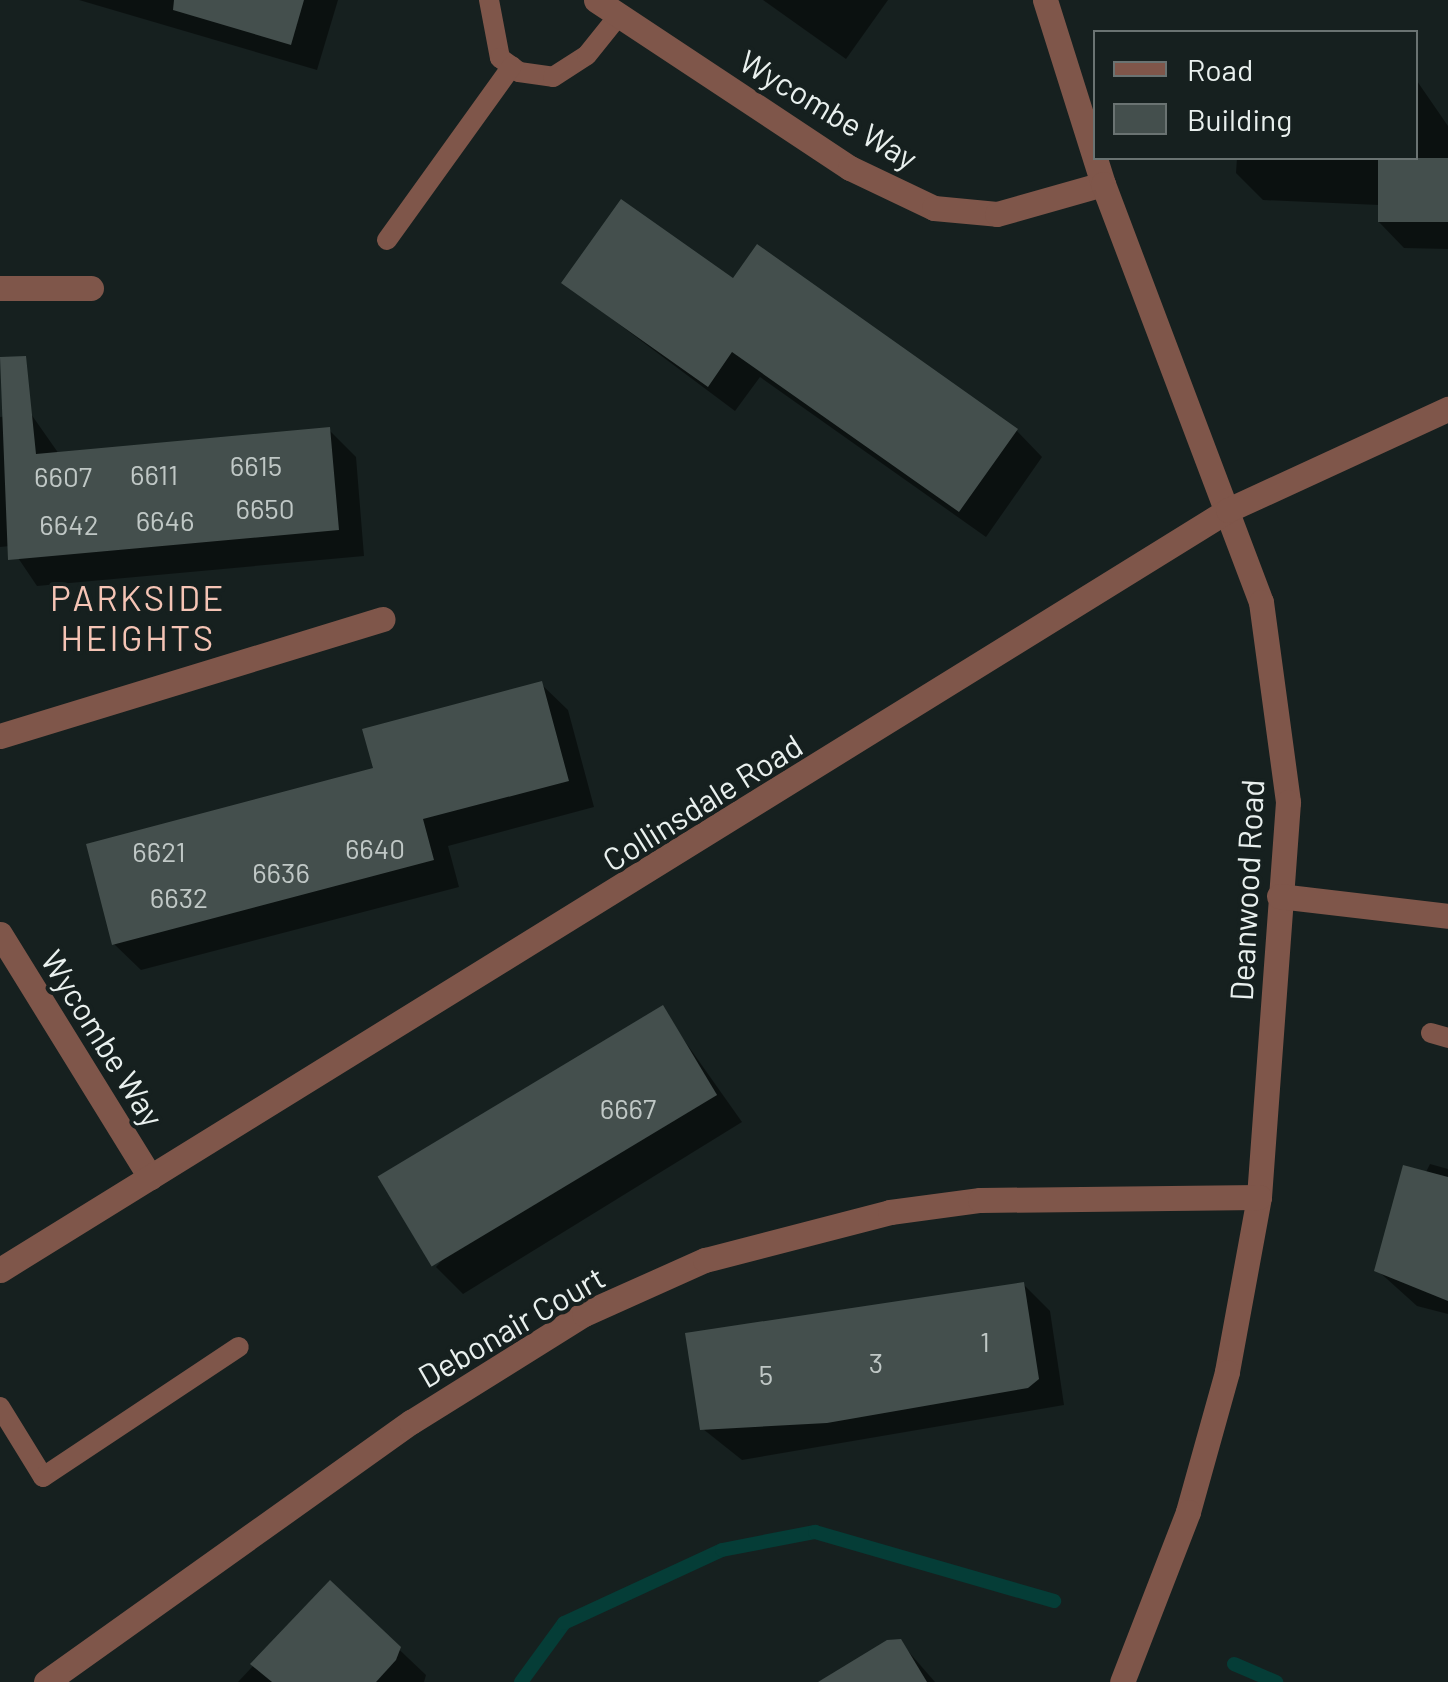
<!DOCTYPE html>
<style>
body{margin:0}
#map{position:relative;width:1448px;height:1682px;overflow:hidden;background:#16201f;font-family:Barlow,sans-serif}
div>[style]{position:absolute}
.shadow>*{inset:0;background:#0007}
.stream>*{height:14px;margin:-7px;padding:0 7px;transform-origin:7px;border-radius:7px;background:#053d37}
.building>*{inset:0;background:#444f4d;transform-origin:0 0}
.service>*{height:20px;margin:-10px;padding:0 10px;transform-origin:10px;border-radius:10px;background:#7f564a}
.minor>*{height:25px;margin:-12.5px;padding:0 12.5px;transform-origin:12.5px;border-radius:12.5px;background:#7f564a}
span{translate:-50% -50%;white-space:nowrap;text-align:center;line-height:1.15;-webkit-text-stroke:8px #16201f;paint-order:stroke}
.number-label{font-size:28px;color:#c0c8c6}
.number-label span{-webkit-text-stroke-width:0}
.street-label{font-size:32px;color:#e9f0ee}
.neighbourhood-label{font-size:35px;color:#f5c4b5;letter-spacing:2.5px}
.legend{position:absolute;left:1093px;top:30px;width:325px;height:130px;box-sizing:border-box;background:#16201f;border:2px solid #6a7372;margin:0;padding:12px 18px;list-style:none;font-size:30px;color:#e9f0ee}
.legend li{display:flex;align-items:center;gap:20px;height:50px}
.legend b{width:50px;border:2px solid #6a7372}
</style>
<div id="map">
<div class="shadow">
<i style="clip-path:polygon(79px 0,338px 0,317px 70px)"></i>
<i style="clip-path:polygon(763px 0,888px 0,846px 59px)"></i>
<i style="clip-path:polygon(1417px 81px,1448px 126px,1448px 249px,1404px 248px,1378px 221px,1379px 205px,1263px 200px,1236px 173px,1237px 158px,1416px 158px)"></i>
<i style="clip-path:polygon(734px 282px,1016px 430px,1042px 457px,986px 537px,760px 377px,735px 411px,564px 283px)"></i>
<i style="clip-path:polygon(31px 414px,59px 454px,329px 430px,356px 457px,364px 556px,37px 586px,10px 546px,0 547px,0 417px)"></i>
<i style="clip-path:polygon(541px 684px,568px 710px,594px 807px,448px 846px,459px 887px,141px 970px,114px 944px)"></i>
<i style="clip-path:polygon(662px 1009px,742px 1122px,463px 1294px,436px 1267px)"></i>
<i style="clip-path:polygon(1430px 1164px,1448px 1169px,1448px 1314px,1417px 1306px,1377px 1270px)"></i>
<i style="clip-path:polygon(1024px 1285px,1050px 1311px,1064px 1405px,742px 1460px,703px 1429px)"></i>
<i style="clip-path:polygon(330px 1584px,426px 1675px,424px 1682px,238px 1682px)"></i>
<i style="clip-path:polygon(900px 1642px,935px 1682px,822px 1682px)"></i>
</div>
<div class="stream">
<i style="left:1234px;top:1664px;width:46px;rotate:23.2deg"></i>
<i style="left:521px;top:1682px;width:73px;rotate:-53.9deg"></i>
<i style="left:564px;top:1623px;width:174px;rotate:-24.8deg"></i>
<i style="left:722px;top:1550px;width:95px;rotate:-11deg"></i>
<i style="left:815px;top:1532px;width:249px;rotate:16.1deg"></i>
</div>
<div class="building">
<i style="clip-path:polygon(174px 0,304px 0,291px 45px,173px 10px)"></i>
<i style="left:1378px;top:158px;width:70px;height:64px"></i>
<i style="clip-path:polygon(621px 199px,733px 278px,757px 244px,1018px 429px,959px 512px,732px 352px,708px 387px,561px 283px)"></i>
<i style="clip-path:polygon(26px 356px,36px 454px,330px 427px,339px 530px,8px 560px,0 357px)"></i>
<i style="clip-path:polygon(542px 681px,569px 781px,423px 819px,434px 860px,112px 945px,86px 844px,373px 768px,362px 729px)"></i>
<i style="left:663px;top:1005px;width:105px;height:333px;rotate:59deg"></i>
<i style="clip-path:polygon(1403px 1165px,1448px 1177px,1448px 1301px,1374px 1271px)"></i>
<i style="clip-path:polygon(1024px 1282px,1039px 1379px,1028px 1388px,827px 1423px,700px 1430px,685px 1333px)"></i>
<i style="clip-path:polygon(330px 1580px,401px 1647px,396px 1660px,376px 1682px,272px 1682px,250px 1664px)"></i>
<i style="clip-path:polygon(901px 1639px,927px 1682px,818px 1682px,887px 1640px)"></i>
</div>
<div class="service">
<i style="left:489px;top:0;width:59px;rotate:79.3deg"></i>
<i style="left:500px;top:58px;width:24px;rotate:36deg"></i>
<i style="left:519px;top:72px;width:34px;rotate:8deg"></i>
<i style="left:553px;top:77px;width:40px;rotate:-32.9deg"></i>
<i style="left:587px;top:55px;width:51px;rotate:-51.3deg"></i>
<i style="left:387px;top:240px;width:214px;rotate:-54.3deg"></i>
<i style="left:1431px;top:1033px;width:18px;rotate:16deg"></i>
<i style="left:0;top:1407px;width:82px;rotate:58.4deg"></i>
<i style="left:43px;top:1477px;width:235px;rotate:-33.6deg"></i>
</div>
<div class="minor">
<i style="left:596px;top:0;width:305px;rotate:33.5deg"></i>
<i style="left:850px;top:168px;width:93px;rotate:25.5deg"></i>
<i style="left:934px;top:208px;width:63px;rotate:5.4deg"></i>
<i style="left:997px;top:214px;width:110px;rotate:-15.8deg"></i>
<i style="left:1045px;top:0;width:193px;rotate:72.5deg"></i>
<i style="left:1103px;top:184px;width:447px;rotate:69.3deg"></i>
<i style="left:1261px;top:602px;width:202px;rotate:82.3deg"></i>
<i style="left:1288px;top:802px;width:396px;rotate:94.2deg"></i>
<i style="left:1259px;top:1197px;width:178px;rotate:100.4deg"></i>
<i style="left:1227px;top:1372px;width:145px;rotate:105.6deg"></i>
<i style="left:1188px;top:1512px;width:182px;rotate:111.2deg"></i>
<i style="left:0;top:288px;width:91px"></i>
<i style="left:0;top:736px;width:400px;rotate:-17deg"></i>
<i style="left:1279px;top:896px;width:170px;rotate:6.7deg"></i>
<i style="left:0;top:934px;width:286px;rotate:58.3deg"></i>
<i style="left:0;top:1270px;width:1444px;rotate:-31.75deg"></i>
<i style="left:1228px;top:510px;width:242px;rotate:-24.7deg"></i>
<i style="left:46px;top:1682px;width:448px;rotate:-35.5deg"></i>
<i style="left:411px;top:1422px;width:204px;rotate:-32deg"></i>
<i style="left:584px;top:1314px;width:133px;rotate:-24.1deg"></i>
<i style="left:705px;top:1260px;width:191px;rotate:-14.5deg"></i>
<i style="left:890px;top:1212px;width:91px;rotate:-7.6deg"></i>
<i style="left:980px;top:1200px;width:279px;rotate:-0.6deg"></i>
</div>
<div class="number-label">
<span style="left:256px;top:465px">6615</span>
<span style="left:154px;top:474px">6611</span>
<span style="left:63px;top:476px">6607</span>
<span style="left:265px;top:508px">6650</span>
<span style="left:165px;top:520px">6646</span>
<span style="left:69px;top:524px">6642</span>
<span style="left:375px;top:848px">6640</span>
<span style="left:159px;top:851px">6621</span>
<span style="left:281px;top:872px">6636</span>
<span style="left:179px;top:897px">6632</span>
<span style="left:628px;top:1108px">6667</span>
<span style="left:985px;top:1341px">1</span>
<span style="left:876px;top:1362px">3</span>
<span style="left:766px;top:1374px">5</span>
</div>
<div class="street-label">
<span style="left:829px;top:109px;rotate:31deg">Wycombe Way</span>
<span style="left:702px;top:802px;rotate:-32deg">Collinsdale Road</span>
<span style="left:1246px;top:890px;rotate:-87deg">Deanwood Road</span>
<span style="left:103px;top:1038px;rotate:58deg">Wycombe Way</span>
<span style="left:511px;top:1326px;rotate:-30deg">Debonair Court</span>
</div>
<div class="neighbourhood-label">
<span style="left:138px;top:617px">PARKSIDE<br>HEIGHTS</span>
</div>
<ul class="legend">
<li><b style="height:12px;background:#7f564a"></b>Road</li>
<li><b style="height:28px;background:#444f4d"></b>Building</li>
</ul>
</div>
